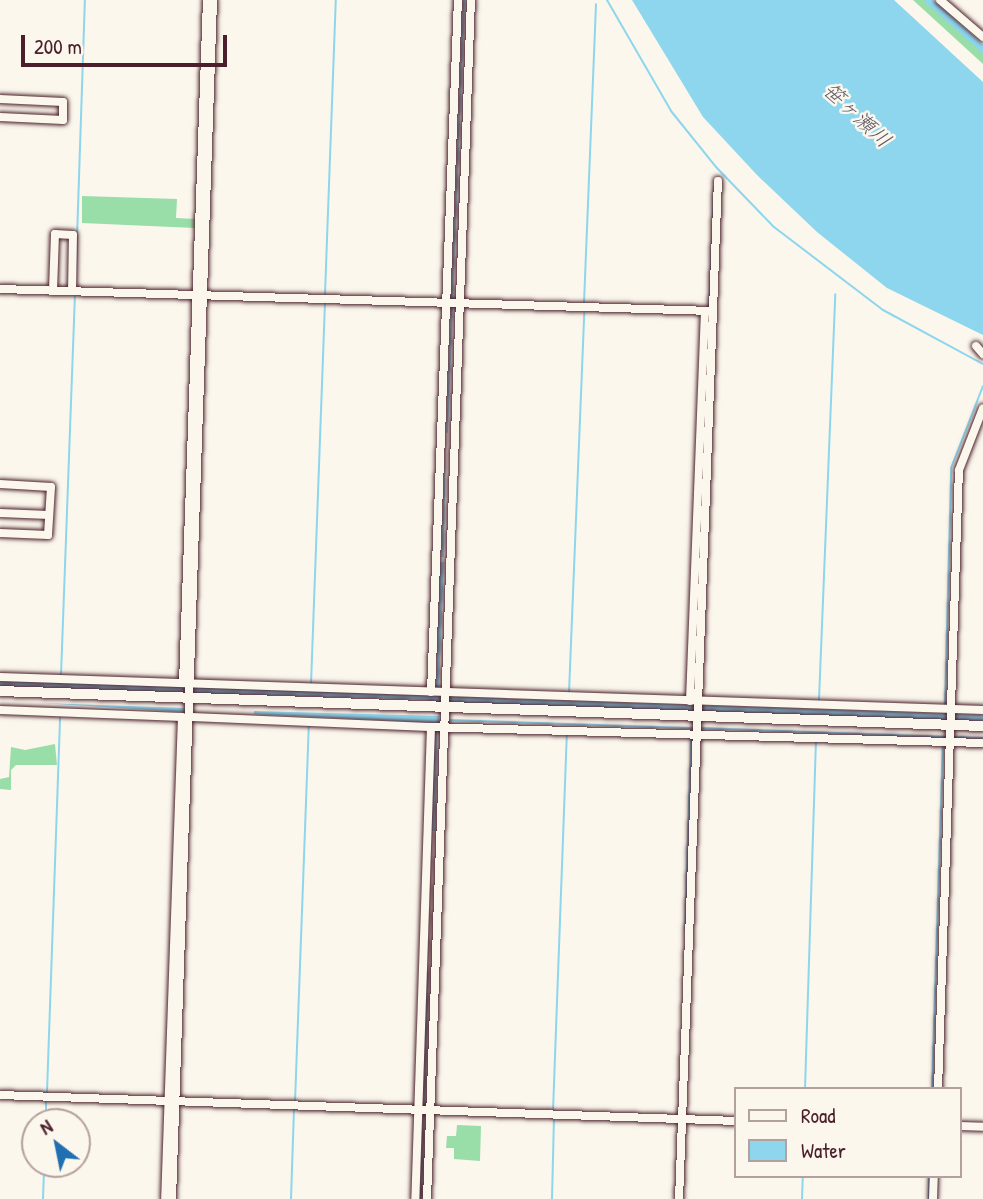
<!DOCTYPE html>
<meta charset="utf-8">
<style>
body{margin:0}
#map{position:relative;width:983px;height:1199px;overflow:hidden;background:#fbf7ec;font-family:"Patrick Hand","Klee One",sans-serif}
div>[style]{position:absolute}
.green>*{inset:0;background:#99dda8}
.water>*{inset:0;background:#8dd6ee;transform-origin:0 0}
.stream>*{height:2px;margin:-1px;padding:0 1px;transform-origin:1px;border-radius:1px;background:#8dd6ee}
.canal>*{height:7px;margin:-3.5px;padding:0 3.5px;transform-origin:3.5px;border-radius:3.5px;background:#8dd6ee}
.roads{filter:drop-shadow(0 0 2px #4a1f2b) drop-shadow(0 0 2px #4a1f2b)}
.minor>*{height:8px;margin:-4px;padding:0 4px;transform-origin:4px;border-radius:4px;background:#fbf7ec}
.tertiary>*{height:10px;margin:-5px;padding:0 5px;transform-origin:5px;border-radius:5px;background:#fbf7ec}
span{translate:-50% -50%;white-space:nowrap;text-align:center;line-height:1.15;-webkit-text-stroke:5px #fbf7ec;paint-order:stroke}
.water-label{font-size:21px;color:#5e5666;font-style:italic}
.legend{position:absolute;left:734px;top:1087px;width:228px;height:91px;box-sizing:border-box;background:#fbf7ec;border:2px solid #b4a19f;margin:0;padding:9px 12px;list-style:none;font-size:21px;color:#4a1f2b}
.legend li{display:flex;align-items:center;gap:14px;height:35px}
.legend b{width:35px;border:2px solid #b4a19f}
.north{position:absolute;left:21px;top:1108px;width:70px;height:70px;box-sizing:border-box;background:#fbf7ec;border:2px solid #b4a19f;border-radius:50%;rotate:328deg;font-size:19px;font-weight:700;line-height:28px;text-align:center;color:#4a1f2b}
.north::after{content:'';display:block;margin:auto;width:24px;height:32px;background:#1f6fb2;clip-path:polygon(50% 0,100% 100%,50% 72%,0 100%)}
.scale{position:absolute;left:21px;top:35px;width:206px;height:32px;box-sizing:border-box;border:4px solid #4a1f2b;border-top:0;padding-left:9px;font-size:21px;line-height:24px;white-space:nowrap;color:#4a1f2b;-webkit-text-stroke:5px #fbf7ec;paint-order:stroke}
</style>
<div id="map">
<div class="green">
<i style="clip-path:polygon(913px 0,926px 0,983px 53px,983px 64px)"></i>
<i style="clip-path:polygon(82px 196px,177px 199px,176px 218px,196px 219px,195px 228px,82px 223px)"></i>
<i style="clip-path:polygon(55px 744px,57px 765px,16px 765px,11px 770px,11px 790px,0 789px,0 779px,9px 777px,11px 747px,25px 750px)"></i>
<i style="clip-path:polygon(457px 1125px,481px 1126px,480px 1161px,454px 1159px,454px 1148px,446px 1148px,447px 1136px,456px 1136px)"></i>
</div>
<div class="water">
<i style="clip-path:polygon(632px 0,894px 0,983px 82px,983px 335px,887px 288px,817px 232px,757px 175px,703px 117px)"></i>
<i style="clip-path:polygon(446px 431px,444px 557px,441px 557px)"></i>
<i style="clip-path:polygon(440px 562px,444px 562px,439px 688px,436px 688px)"></i>
<i style="left:0;top:680px;width:185px;height:6px;rotate:2deg"></i>
<i style="clip-path:polygon(195px 687px,439px 696px,439px 700px,193px 693px)"></i>
<i style="clip-path:polygon(41px 703px,186px 708px,187px 709px,184px 716px,183px 712px)"></i>
<i style="clip-path:polygon(254px 711px,439px 716px,439px 723px,254px 714px)"></i>
<i style="clip-path:polygon(434px 729px,437px 729px,436px 831px,432px 831px)"></i>
</div>
<div class="stream">
<i style="left:607px;top:0;width:128px;rotate:60deg"></i>
<i style="left:671px;top:111px;width:72px;rotate:51.2deg"></i>
<i style="left:716px;top:167px;width:83px;rotate:46deg"></i>
<i style="left:774px;top:227px;width:137px;rotate:37.3deg"></i>
<i style="left:883px;top:310px;width:114px;rotate:28.4deg"></i>
<i style="left:76px;top:268px;width:268px;rotate:-88.1deg"></i>
<i style="left:325px;top:294px;width:294px;rotate:-87.9deg"></i>
<i style="left:452px;top:299px;width:299px;rotate:-87.7deg"></i>
<i style="left:584px;top:303px;width:299px;rotate:-87.7deg"></i>
<i style="left:709px;top:308px;width:121px;rotate:-87.6deg"></i>
<i style="left:447px;top:432px;width:127px;rotate:-87.7deg"></i>
<i style="left:61px;top:675px;width:379px;rotate:-87.9deg"></i>
<i style="left:311px;top:684px;width:381px;rotate:-87.9deg"></i>
<i style="left:569px;top:693px;width:380px;rotate:-87.7deg"></i>
<i style="left:819px;top:700px;width:406px;rotate:-87.7deg"></i>
<i style="left:569px;top:703px;width:3px;rotate:-90deg"></i>
<i style="left:945px;top:705px;width:237px;rotate:-88.5deg"></i>
<i style="left:951px;top:468px;width:88px;rotate:-68.7deg"></i>
<i style="left:693px;top:708px;width:4px;rotate:-90deg"></i>
<i style="left:818px;top:712px;width:3px;rotate:-90deg"></i>
<i style="left:944px;top:717px;width:4px;rotate:-76deg"></i>
<i style="left:449px;top:720px;width:246px;rotate:1.9deg"></i>
<i style="left:701px;top:728px;width:246px;rotate:2.1deg"></i>
<i style="left:952px;top:737px;width:31px;rotate:2deg"></i>
<i style="left:685px;top:930px;width:191px;rotate:-88.2deg"></i>
<i style="left:805px;top:1089px;width:349px;rotate:-88.2deg"></i>
<i style="left:932px;top:1089px;width:344px;rotate:-88.2deg"></i>
<i style="left:47px;top:1092px;width:375px;rotate:-88deg"></i>
<i style="left:295px;top:1102px;width:377px;rotate:-87.9deg"></i>
<i style="left:424px;top:1107px;width:134px;rotate:-88.3deg"></i>
<i style="left:553px;top:1111px;width:376px;rotate:-87.9deg"></i>
<i style="left:46px;top:1122px;width:20px;rotate:-90deg"></i>
<i style="left:43px;top:1199px;width:35px;rotate:-88deg"></i>
<i style="left:291px;top:1199px;width:90px;rotate:-88.1deg"></i>
<i style="left:421px;top:1199px;width:87px;rotate:-88deg"></i>
<i style="left:552px;top:1199px;width:80px;rotate:-88.6deg"></i>
<i style="left:802px;top:1199px;width:23px;rotate:-88deg"></i>
<i style="left:929px;top:1199px;width:23px;rotate:-90deg"></i>
</div>
<div class="canal">
<i style="left:928px;top:0;width:74px;rotate:41.7deg"></i>
<i style="left:431px;top:699px;width:552px;rotate:1.97deg"></i>
</div>
<div class="roads">
<div class="minor">
<i style="left:940px;top:0;width:57px;rotate:40.7deg"></i>
<i style="left:0;top:99px;width:63px;rotate:2.7deg"></i>
<i style="left:63px;top:102px;width:18px;rotate:90deg"></i>
<i style="left:63px;top:120px;width:63px;rotate:-177.3deg"></i>
<i style="left:0;top:289px;width:713px;rotate:1.77deg"></i>
<i style="left:53px;top:291px;width:57px;rotate:-88deg"></i>
<i style="left:55px;top:234px;width:18px;rotate:3deg"></i>
<i style="left:73px;top:235px;width:56px;rotate:91deg"></i>
<i style="left:976px;top:346px;width:11px;rotate:49deg"></i>
<i style="left:0;top:484px;width:51px;rotate:3.4deg"></i>
<i style="left:51px;top:487px;width:48px;rotate:93.6deg"></i>
<i style="left:48px;top:535px;width:48px;rotate:-177.6deg"></i>
<i style="left:0;top:513px;width:49px;rotate:2.3deg"></i>
<i style="left:0;top:677px;width:984px;rotate:1.92deg"></i>
<i style="left:183px;top:683px;width:683px;rotate:-87.99deg"></i>
<i style="left:431px;top:692px;width:693px;rotate:-87.77deg"></i>
<i style="left:690px;top:701px;width:390px;rotate:-87.8deg"></i>
<i style="left:0;top:710px;width:182px;rotate:2.2deg"></i>
<i style="left:182px;top:717px;width:482px;rotate:92deg"></i>
<i style="left:190px;top:717px;width:241px;rotate:2.4deg"></i>
<i style="left:431px;top:727px;width:472px;rotate:91.9deg"></i>
<i style="left:431px;top:727px;width:552px;rotate:1.66deg"></i>
<i style="left:938px;top:1089px;width:619px;rotate:-88.06deg"></i>
<i style="left:959px;top:470px;width:66px;rotate:-68.8deg"></i>
<i style="left:0;top:1095px;width:736px;rotate:2.02deg"></i>
<i style="left:960px;top:1126px;width:23px;rotate:2deg"></i>
<i style="left:172px;top:1199px;width:1200px;rotate:-88.04deg"></i>
<i style="left:427px;top:1199px;width:1200px;rotate:-87.9deg"></i>
<i style="left:679px;top:1199px;width:1019px;rotate:-87.81deg"></i>
<i style="left:933px;top:1199px;width:23px;rotate:-88deg"></i>
</div>
<div class="tertiary">
<i style="left:0;top:691px;width:984px;rotate:2.04deg"></i>
</div>
</div>
<div class="water-label">
<span style="left:857px;top:115px;rotate:43deg">笹ヶ瀬川</span>
</div>
<ul class="legend">
<li><b style="height:9px;background:#fbf7ec"></b>Road</li>
<li><b style="height:19px;background:#8dd6ee"></b>Water</li>
</ul>
<div class="north">N</div>
<div class="scale">200 m</div>
</div>
